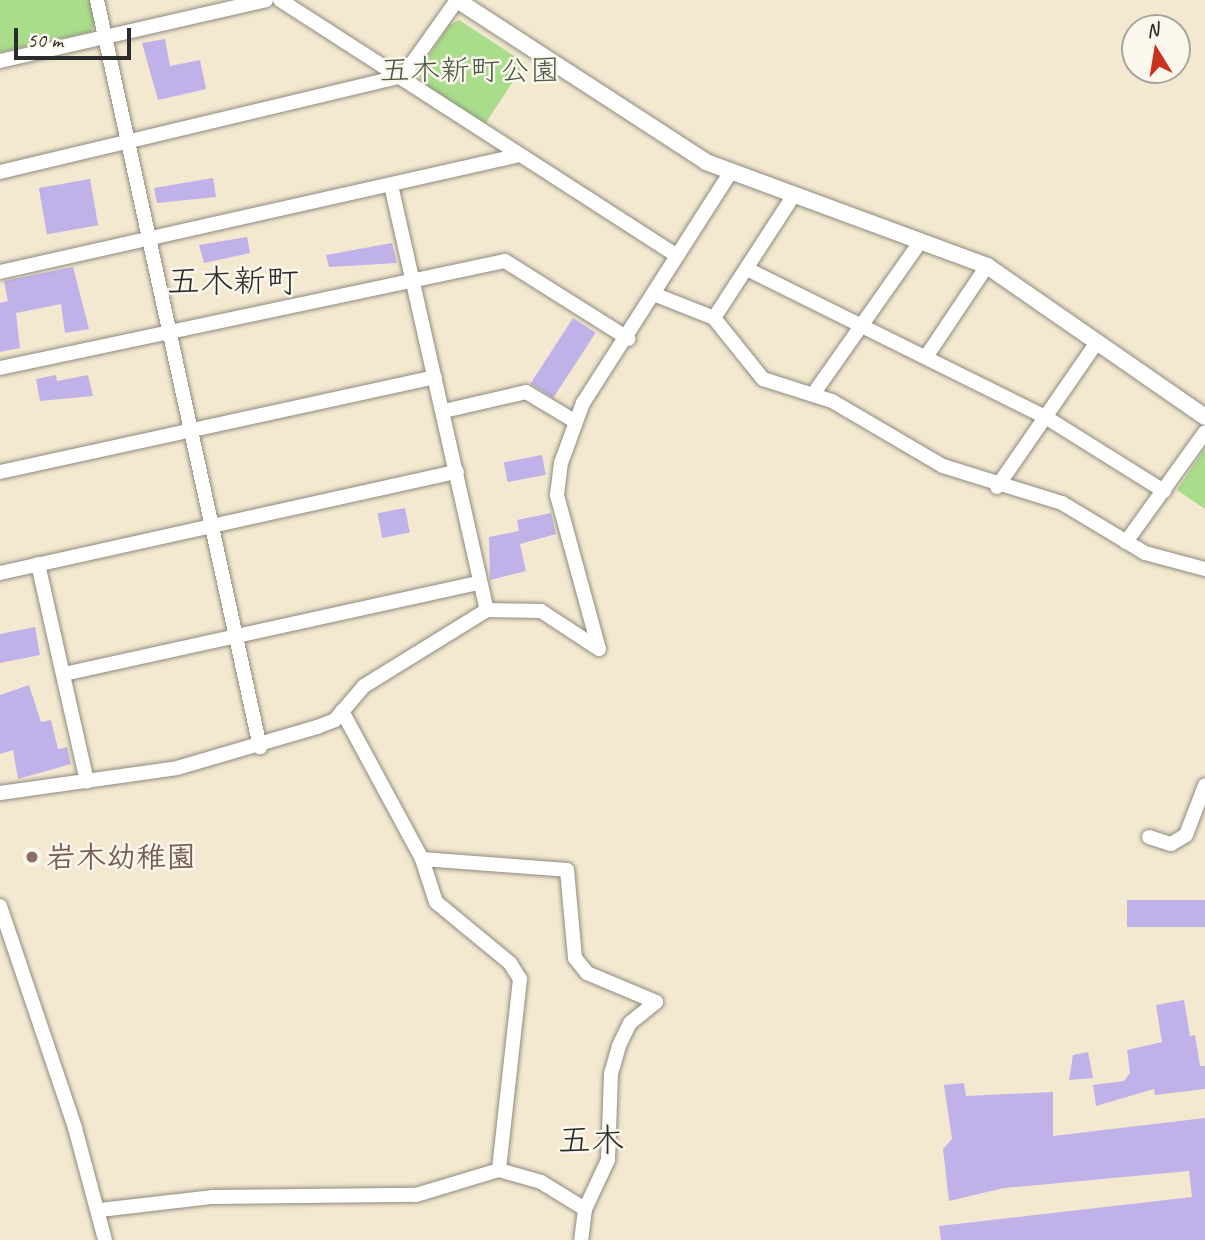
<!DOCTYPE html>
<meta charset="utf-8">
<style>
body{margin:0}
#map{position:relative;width:1205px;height:1240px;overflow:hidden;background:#f3e9d1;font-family:Caveat,"Klee One",sans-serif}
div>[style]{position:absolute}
.green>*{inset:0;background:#a9dc8b}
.building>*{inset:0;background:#c1b1e9;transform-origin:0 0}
.roads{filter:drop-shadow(0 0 2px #8f8a7e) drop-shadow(0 0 2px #8f8a7e)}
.minor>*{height:14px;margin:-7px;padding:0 7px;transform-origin:7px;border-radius:7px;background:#fff}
.tertiary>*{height:16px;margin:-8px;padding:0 8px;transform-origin:8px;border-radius:8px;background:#fff}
.dots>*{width:19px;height:19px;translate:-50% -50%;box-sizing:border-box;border:4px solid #fbf7ec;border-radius:50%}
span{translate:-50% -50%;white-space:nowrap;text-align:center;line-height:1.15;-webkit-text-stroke:5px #fbf7ec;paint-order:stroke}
.park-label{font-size:30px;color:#4a5743}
.education-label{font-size:30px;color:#785e54;font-weight:700}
.left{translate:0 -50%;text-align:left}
.quarter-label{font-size:33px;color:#2b2b2b}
.north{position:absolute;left:1121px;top:14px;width:70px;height:70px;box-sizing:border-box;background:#fbf7ec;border:2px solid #a8a59f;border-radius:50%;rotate:349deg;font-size:19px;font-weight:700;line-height:28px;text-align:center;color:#2b2b2b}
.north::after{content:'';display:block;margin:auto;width:24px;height:32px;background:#c8321e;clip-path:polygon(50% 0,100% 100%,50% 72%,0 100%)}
.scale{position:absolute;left:14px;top:28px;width:117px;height:32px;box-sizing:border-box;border:4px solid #2b2b2b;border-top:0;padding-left:9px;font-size:21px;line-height:24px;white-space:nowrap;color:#2b2b2b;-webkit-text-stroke:5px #fbf7ec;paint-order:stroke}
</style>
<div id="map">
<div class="green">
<i style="clip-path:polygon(0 0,91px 0,96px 22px,91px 32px,0 52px)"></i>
<i style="clip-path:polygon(459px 20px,525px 63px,485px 124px,421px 82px,418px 73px,449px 25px)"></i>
<i style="clip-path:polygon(1205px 448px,1205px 509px,1177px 490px)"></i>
</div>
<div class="building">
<i style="clip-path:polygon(165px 39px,170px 66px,200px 60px,206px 89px,158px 100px,142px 43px)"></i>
<i style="clip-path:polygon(213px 178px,216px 197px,157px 203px,154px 188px)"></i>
<i style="left:90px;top:179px;width:47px;height:52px;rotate:80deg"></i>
<i style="clip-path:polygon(247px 237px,250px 253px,204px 263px,199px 245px)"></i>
<i style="clip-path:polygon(392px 243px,397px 263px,329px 267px,326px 255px)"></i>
<i style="clip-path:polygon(73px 267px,89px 329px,65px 333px,61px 304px,16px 313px,20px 348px,0 352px,0 303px,8px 301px,4px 281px)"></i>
<i style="left:573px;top:318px;width:27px;height:78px;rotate:33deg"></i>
<i style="clip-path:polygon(56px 375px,57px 381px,88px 375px,93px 396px,40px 401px,36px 379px)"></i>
<i style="left:542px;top:455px;width:20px;height:39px;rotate:79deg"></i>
<i style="left:405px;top:508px;width:25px;height:28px;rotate:79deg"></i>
<i style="clip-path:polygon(551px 513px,556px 534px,520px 544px,526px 571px,490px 580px,489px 537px,519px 531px,517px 520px)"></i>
<i style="clip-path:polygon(35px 627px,40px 655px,0 663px,0 634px)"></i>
<i style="clip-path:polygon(29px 685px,41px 722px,51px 720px,58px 749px,67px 747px,71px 764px,18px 779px,13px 750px,0 754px,0 695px)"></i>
<i style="left:1205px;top:900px;width:27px;height:78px;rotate:90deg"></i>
<i style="clip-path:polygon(1184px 1000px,1190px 1036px,1195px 1035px,1200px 1066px,1205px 1066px,1205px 1089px,1155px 1095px,1154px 1089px,1096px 1106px,1093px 1085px,1124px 1081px,1130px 1073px,1127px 1050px,1162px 1042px,1156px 1005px)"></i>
<i style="clip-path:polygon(1088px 1052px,1093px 1078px,1069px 1080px,1073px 1055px)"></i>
<i style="clip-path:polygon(964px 1083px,966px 1096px,1053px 1092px,1053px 1136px,1205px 1118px,1205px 1240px,941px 1240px,939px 1226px,1192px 1197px,1189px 1171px,1004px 1188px,949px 1201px,943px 1149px,952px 1139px,944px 1085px)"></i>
</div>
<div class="roads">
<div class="minor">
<i style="left:97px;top:0;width:765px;rotate:77.69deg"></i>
<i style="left:280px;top:0;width:472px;rotate:32.8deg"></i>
<i style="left:0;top:61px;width:273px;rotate:-12.9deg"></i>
<i style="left:0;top:172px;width:414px;rotate:-13.4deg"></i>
<i style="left:403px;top:76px;width:93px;rotate:-54.6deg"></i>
<i style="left:391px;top:185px;width:436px;rotate:77.3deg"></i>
<i style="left:749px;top:270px;width:333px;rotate:26.4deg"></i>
<i style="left:1047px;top:418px;width:138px;rotate:32deg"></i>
<i style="left:0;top:272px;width:533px;rotate:-12.68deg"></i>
<i style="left:656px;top:295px;width:62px;rotate:21.6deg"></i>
<i style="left:714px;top:318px;width:78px;rotate:51.2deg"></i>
<i style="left:763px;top:379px;width:72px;rotate:17.7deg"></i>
<i style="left:832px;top:401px;width:129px;rotate:30.4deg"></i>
<i style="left:943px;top:466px;width:125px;rotate:17.3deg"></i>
<i style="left:1062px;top:503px;width:97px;rotate:31.1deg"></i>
<i style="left:1145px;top:553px;width:62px;rotate:14.9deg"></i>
<i style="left:714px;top:318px;width:147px;rotate:-57deg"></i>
<i style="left:926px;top:357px;width:110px;rotate:-56.2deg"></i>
<i style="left:0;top:368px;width:516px;rotate:-11.96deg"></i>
<i style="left:505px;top:261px;width:146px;rotate:32.2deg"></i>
<i style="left:814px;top:393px;width:186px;rotate:-54.9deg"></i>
<i style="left:444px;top:411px;width:84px;rotate:-13deg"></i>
<i style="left:526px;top:392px;width:55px;rotate:30.8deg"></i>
<i style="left:0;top:472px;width:445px;rotate:-12.3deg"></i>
<i style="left:997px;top:487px;width:176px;rotate:-55.4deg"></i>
<i style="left:1126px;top:542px;width:135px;rotate:-54.3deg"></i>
<i style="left:38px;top:564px;width:223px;rotate:77.3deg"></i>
<i style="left:0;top:573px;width:468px;rotate:-12.5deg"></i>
<i style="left:599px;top:649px;width:160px;rotate:-105.3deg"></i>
<i style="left:557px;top:495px;width:32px;rotate:-83deg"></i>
<i style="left:561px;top:463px;width:64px;rotate:-69.9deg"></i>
<i style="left:583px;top:403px;width:273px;rotate:-57.4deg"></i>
<i style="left:64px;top:674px;width:423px;rotate:-12.4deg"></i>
<i style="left:342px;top:711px;width:168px;rotate:61.6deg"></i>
<i style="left:422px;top:859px;width:45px;rotate:72deg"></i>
<i style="left:436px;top:902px;width:96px;rotate:39.5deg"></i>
<i style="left:510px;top:963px;width:19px;rotate:58deg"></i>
<i style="left:520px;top:979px;width:192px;rotate:96.3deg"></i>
<i style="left:0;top:793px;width:179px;rotate:-8deg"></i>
<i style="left:177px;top:768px;width:146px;rotate:-16.3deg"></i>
<i style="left:317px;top:727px;width:19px;rotate:-21deg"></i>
<i style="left:335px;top:720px;width:45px;rotate:-49.5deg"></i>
<i style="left:364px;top:686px;width:145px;rotate:-31.7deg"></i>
<i style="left:487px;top:610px;width:54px;rotate:1.1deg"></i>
<i style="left:541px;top:611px;width:69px;rotate:33.2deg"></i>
<i style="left:1149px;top:837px;width:23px;rotate:18deg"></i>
<i style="left:1171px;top:844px;width:17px;rotate:-31deg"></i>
<i style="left:1186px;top:835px;width:53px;rotate:-69.2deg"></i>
<i style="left:422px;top:859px;width:145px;rotate:4.3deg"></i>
<i style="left:567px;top:870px;width:88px;rotate:84.8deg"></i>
<i style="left:575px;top:958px;width:19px;rotate:51deg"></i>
<i style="left:587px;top:973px;width:75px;rotate:22.8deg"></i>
<i style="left:656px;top:1002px;width:33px;rotate:141deg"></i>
<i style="left:630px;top:1023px;width:25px;rotate:116deg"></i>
<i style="left:619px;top:1046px;width:29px;rotate:106deg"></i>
<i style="left:611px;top:1074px;width:86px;rotate:92deg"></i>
<i style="left:608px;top:1160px;width:54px;rotate:115.1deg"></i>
<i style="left:585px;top:1209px;width:31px;rotate:97deg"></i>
<i style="left:0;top:906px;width:234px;rotate:71.3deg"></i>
<i style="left:75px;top:1128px;width:116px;rotate:75deg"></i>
<i style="left:100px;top:1210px;width:114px;rotate:-6.6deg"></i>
<i style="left:213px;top:1197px;width:203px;rotate:-0.6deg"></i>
<i style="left:416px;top:1195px;width:87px;rotate:-16.8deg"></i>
<i style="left:499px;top:1170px;width:44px;rotate:15.9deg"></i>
<i style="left:541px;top:1182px;width:52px;rotate:31.5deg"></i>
</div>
<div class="tertiary">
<i style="left:457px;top:0;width:297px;rotate:33deg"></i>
<i style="left:706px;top:162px;width:300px;rotate:20.3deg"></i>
<i style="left:987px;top:266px;width:265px;rotate:34.7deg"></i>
</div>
</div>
<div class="dots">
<i style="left:32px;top:857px;background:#8d6e63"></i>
</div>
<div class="park-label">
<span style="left:470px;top:70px">五木新町公園</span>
</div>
<div class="education-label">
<span class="left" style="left:46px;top:857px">岩木幼稚園</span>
</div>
<div class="quarter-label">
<span style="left:233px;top:282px">五木新町</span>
<span style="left:591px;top:1141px">五木</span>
</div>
<div class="north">N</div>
<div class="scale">50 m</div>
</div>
